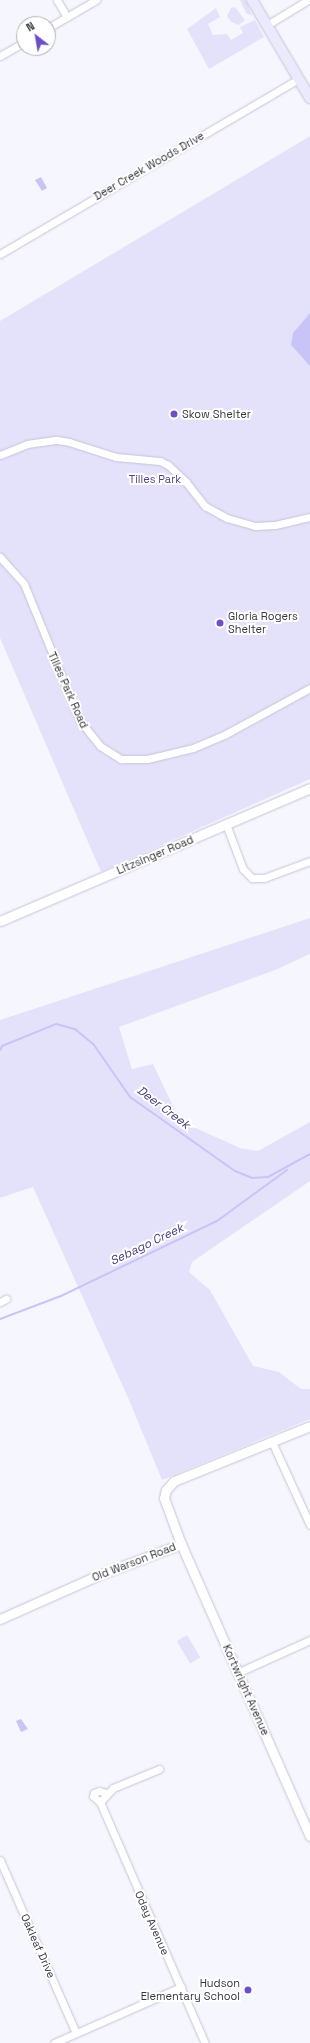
<!DOCTYPE html>
<style>
body{margin:0}
#map{position:relative;width:310px;height:2043px;overflow:hidden;background:#f6f6fe;font-family:"Space Grotesk",sans-serif}
div>[style]{position:absolute}
.green>*{inset:0;background:#e4e2fb;transform-origin:0 0}
.water>*{inset:0;background:#c8c4f7}
.stream>*{height:2px;margin:-1px;padding:0 1px;transform-origin:1px;border-radius:1px;background:#c8c4f7}
.roads{filter:drop-shadow(0 0 1px #c5c4d8) drop-shadow(0 0 1px #c5c4d8)}
.minor>*{height:7px;margin:-3.5px;padding:0 3.5px;transform-origin:3.5px;border-radius:3.5px;background:#fff}
.tertiary>*{height:9px;margin:-4.5px;padding:0 4.5px;transform-origin:4.5px;border-radius:4.5px;background:#fff}
.secondary>*{height:10px;margin:-5px;padding:0 5px;transform-origin:5px;border-radius:5px;background:#ebe9fc}
.dots>*{width:11px;height:11px;translate:-50% -50%;box-sizing:border-box;border:2px solid #fff;border-radius:50%}
span{translate:-50% -50%;white-space:nowrap;text-align:center;line-height:1.15;-webkit-text-stroke:4px #fff;paint-order:stroke}
.street-label{font-size:11px;color:#37373e}
.poi-label{font-size:11px;color:#37373e}
.left{translate:0 -50%;text-align:left}
.right{translate:-100% -50%;text-align:right}
.park-label{font-size:11px;color:#4f4584}
.water-label{font-size:12px;color:#453b79;font-style:italic}
.north{position:absolute;left:16px;top:16px;width:40px;height:40px;box-sizing:border-box;background:#fff;border:1px solid #afafb2;border-radius:50%;rotate:329deg;font-size:11px;font-weight:700;line-height:16px;text-align:center;color:#37373e}
.north::after{content:'';display:block;margin:auto;width:14px;height:18px;background:#6a4fc9;clip-path:polygon(50% 0,100% 100%,50% 72%,0 100%)}
</style>
<div id="map">
<div class="green">
<i style="clip-path:polygon(240px 0,246px 0,252px 16px,246px 13px)"></i>
<i style="clip-path:polygon(235px 7px,245px 20px,239px 25px,231px 22px,227px 16px,231px 8px)"></i>
<i style="clip-path:polygon(216px 8px,220px 17px,208px 24px,213px 35px,227px 34px,231px 40px,243px 33px,240px 27px,255px 20px,264px 37px,209px 69px,187px 29px)"></i>
<i style="clip-path:polygon(310px 136px,310px 779px,101px 872px,0 638px,0 321px)"></i>
<i style="clip-path:polygon(310px 918px,310px 954px,275px 970px,119px 1027px,132px 1069px,153px 1064px,180px 1121px,240px 1148px,258px 1151px,310px 1122px,310px 1181px,192px 1262px,189px 1272px,210px 1290px,253px 1366px,279px 1372px,301px 1389px,310px 1389px,310px 1419px,162px 1480px,129px 1400px,33px 1187px,0 1198px,0 1020px)"></i>
<i style="left:187px;top:1635px;width:26px;height:12px;rotate:59deg"></i>
</div>
<div class="water">
<i style="clip-path:polygon(41px 177px,47px 188px,42px 191px,35px 180px)"></i>
<i style="clip-path:polygon(310px 313px,310px 366px,291px 345px,293px 333px)"></i>
<i style="clip-path:polygon(21px 1719px,28px 1729px,21px 1732px,16px 1721px)"></i>
</div>
<div class="stream">
<i style="left:0;top:1050px;width:4px;rotate:-63deg"></i>
<i style="left:2px;top:1046px;width:58px;rotate:-22.2deg"></i>
<i style="left:56px;top:1024px;width:20px;rotate:15deg"></i>
<i style="left:75px;top:1029px;width:25px;rotate:40deg"></i>
<i style="left:94px;top:1045px;width:63px;rotate:55.3deg"></i>
<i style="left:130px;top:1097px;width:128px;rotate:35.2deg"></i>
<i style="left:235px;top:1171px;width:18px;rotate:22deg"></i>
<i style="left:252px;top:1178px;width:16px;rotate:-4deg"></i>
<i style="left:268px;top:1177px;width:48px;rotate:-28.7deg"></i>
<i style="left:0;top:1319px;width:65px;rotate:-20.7deg"></i>
<i style="left:61px;top:1296px;width:173px;rotate:-25.7deg"></i>
<i style="left:217px;top:1221px;width:87px;rotate:-36.1deg"></i>
</div>
<div class="roads">
<div class="minor">
<i style="left:57px;top:0;width:20px;rotate:60deg"></i>
<i style="left:267px;top:25px;width:48px;rotate:-31.4deg"></i>
<i style="left:48px;top:28px;width:56px;rotate:-30.3deg"></i>
<i style="left:0;top:56px;width:28px;rotate:-30deg"></i>
<i style="left:0;top:254px;width:346px;rotate:-30.4deg"></i>
<i style="left:0;top:455px;width:29px;rotate:-22deg"></i>
<i style="left:27px;top:444px;width:30px;rotate:-8deg"></i>
<i style="left:57px;top:440px;width:12px;rotate:9deg"></i>
<i style="left:69px;top:442px;width:49px;rotate:17.7deg"></i>
<i style="left:116px;top:457px;width:44px;rotate:5.2deg"></i>
<i style="left:160px;top:461px;width:9px;rotate:27deg"></i>
<i style="left:168px;top:465px;width:25px;rotate:43deg"></i>
<i style="left:186px;top:482px;width:31px;rotate:52deg"></i>
<i style="left:205px;top:506px;width:25px;rotate:29deg"></i>
<i style="left:227px;top:518px;width:29px;rotate:16deg"></i>
<i style="left:255px;top:526px;width:20px;rotate:-3deg"></i>
<i style="left:275px;top:525px;width:36px;rotate:-13deg"></i>
<i style="left:0;top:557px;width:36px;rotate:48deg"></i>
<i style="left:24px;top:584px;width:148px;rotate:67.8deg"></i>
<i style="left:80px;top:721px;width:32px;rotate:51deg"></i>
<i style="left:100px;top:746px;width:25px;rotate:32deg"></i>
<i style="left:121px;top:759px;width:26px"></i>
<i style="left:147px;top:759px;width:47px;rotate:-13.4deg"></i>
<i style="left:193px;top:748px;width:36px;rotate:-23deg"></i>
<i style="left:226px;top:734px;width:96px;rotate:-28.7deg"></i>
<i style="left:226px;top:824px;width:48px;rotate:69.3deg"></i>
<i style="left:243px;top:869px;width:13px;rotate:45deg"></i>
<i style="left:252px;top:878px;width:12px"></i>
<i style="left:264px;top:878px;width:49px;rotate:-20.3deg"></i>
<i style="left:0;top:1302px;width:7px;rotate:-27deg"></i>
<i style="left:272px;top:1442px;width:91px;rotate:65.4deg"></i>
<i style="left:239px;top:1672px;width:78px;rotate:-24.3deg"></i>
<i style="left:100px;top:1802px;width:263px;rotate:66.5deg"></i>
<i style="left:100px;top:1802px;width:19px;rotate:-47deg"></i>
<i style="left:113px;top:1788px;width:50px;rotate:-22.4deg"></i>
<i style="left:100px;top:1802px;width:9px;rotate:-139deg"></i>
<i style="left:93px;top:1796px;width:3px;rotate:-72deg"></i>
<i style="left:94px;top:1793px;width:5px;rotate:-22deg"></i>
<i style="left:99px;top:1791px;width:7px;rotate:16deg"></i>
<i style="left:0;top:1860px;width:189px;rotate:66.3deg"></i>
<i style="left:54px;top:2043px;width:139px;rotate:-23.8deg"></i>
</div>
<div class="tertiary">
<i style="left:0;top:921px;width:337px;rotate:-23.2deg"></i>
<i style="left:310px;top:1426px;width:147px;rotate:158deg"></i>
<i style="left:174px;top:1481px;width:12px;rotate:132deg"></i>
<i style="left:166px;top:1490px;width:8px;rotate:104deg"></i>
<i style="left:164px;top:1498px;width:49px;rotate:69.7deg"></i>
<i style="left:181px;top:1544px;width:319px;rotate:66.2deg"></i>
<i style="left:0;top:1619px;width:108px;rotate:-24deg"></i>
<i style="left:99px;top:1575px;width:88px;rotate:-20.7deg"></i>
</div>
<div class="secondary">
<i style="left:252px;top:0;width:114px;rotate:59.4deg"></i>
</div>
</div>
<div class="dots">
<i style="left:174px;top:414px;background:#6a4fc9"></i>
<i style="left:220px;top:623px;background:#6a4fc9"></i>
<i style="left:248px;top:1990px;background:#6a4fc9"></i>
</div>
<div class="street-label">
<span style="left:149px;top:166px;rotate:-30deg">Deer Creek Woods Drive</span>
<span style="left:68px;top:690px;rotate:66deg">Tilles Park Road</span>
<span style="left:155px;top:855px;rotate:-23deg">Litzsinger Road</span>
<span style="left:134px;top:1562px;rotate:-21deg">Old Warson Road</span>
<span style="left:246px;top:1690px;rotate:66deg">Kortwright Avenue</span>
<span style="left:152px;top:1923px;rotate:66deg">Oday Avenue</span>
<span style="left:38px;top:1946px;rotate:66deg">Oakleaf Drive</span>
</div>
<div class="poi-label">
<span class="left" style="left:182px;top:414px">Skow Shelter</span>
<span class="left" style="left:228px;top:623px">Gloria Rogers<br>Shelter</span>
<span class="right" style="left:240px;top:1990px">Hudson<br>Elementary School</span>
</div>
<div class="park-label">
<span style="left:155px;top:479px">Tilles Park</span>
</div>
<div class="water-label">
<span style="left:163px;top:1108px;rotate:37deg">Deer Creek</span>
<span style="left:147px;top:1245px;rotate:-26deg">Sebago Creek</span>
</div>
<div class="north">N</div>
</div>
